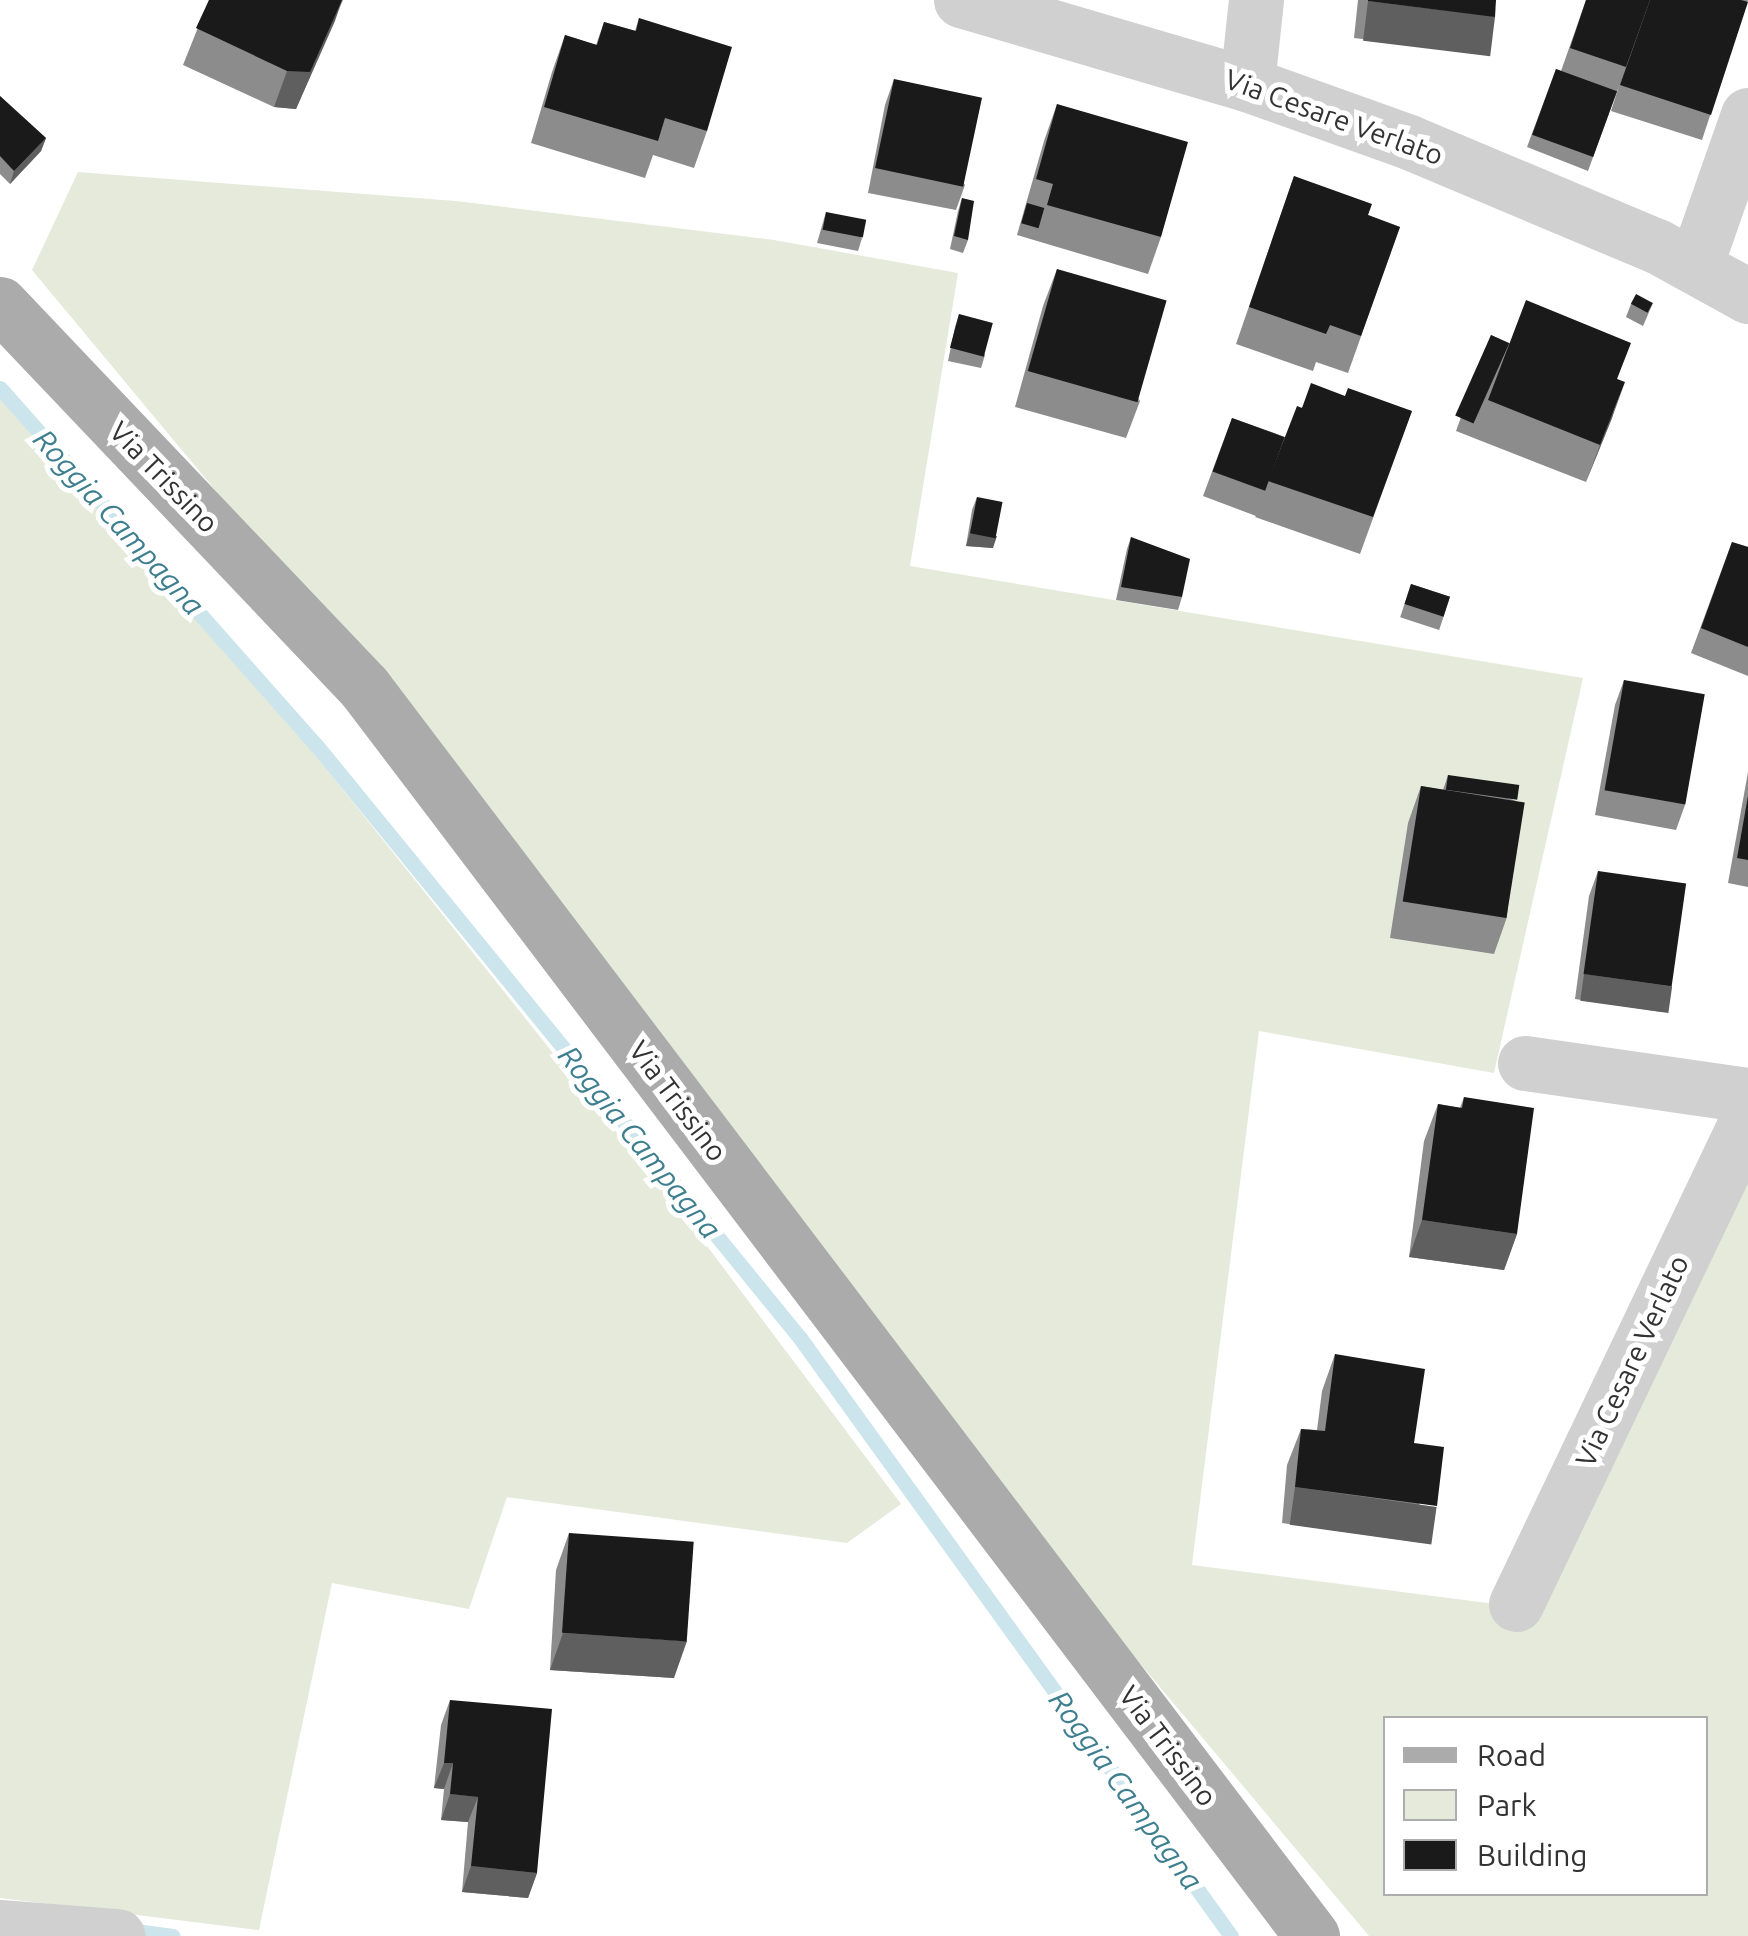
<!DOCTYPE html>
<style>
body{margin:0}
#map{position:relative;width:1748px;height:1936px;overflow:hidden;background:#fff;font-family:Ubuntu,sans-serif}
div>[style]{position:absolute}
.green>*{inset:0;background:#e5eadb}
.stream>*{height:15px;margin:-7.5px;padding:0 7.5px;transform-origin:7.5px;border-radius:7.5px;background:#cce5ec}
.minor>*{height:55px;margin:-27.5px;padding:0 27.5px;transform-origin:27.5px;border-radius:27.5px;background:#d0d0d0}
.major>*{height:55px;margin:-27.5px;padding:0 27.5px;transform-origin:27.5px;border-radius:27.5px;background:#ababab}
.wall>*{inset:0;background:#8c8c8c;transform-origin:0 0}
.shaded-wall>*{inset:0;background:#5f5f5f;transform-origin:0 0}
.building>*{inset:0;background:#1a1a1a;transform-origin:0 0}
span{translate:-50% -50%;white-space:nowrap;text-align:center;line-height:1.15;-webkit-text-stroke:10px #fff;paint-order:stroke}
.street-label{font-size:28px;color:#333}
.water-label{font-size:30px;color:#3e7f8f;font-style:italic}
.legend{position:absolute;left:1383px;top:1716px;width:325px;height:180px;box-sizing:border-box;background:#fff;border:2px solid #adadad;margin:0;padding:12px 18px;list-style:none;font-size:30px;color:#333}
.legend li{display:flex;align-items:center;gap:20px;height:50px}
.legend b{width:50px;border:2px solid #adadad}
</style>
<div id="map">
<div class="green">
<i style="clip-path:polygon(evenodd,78px 172px,456px 201px,774px 240px,958px 273px,910px 566px,1583px 678px,1494px 1073px,1259px 1031px,1192px 1565px,1511px 1606px,1748px 1136px,1748px 1936px,1369px 1936px,1096px 1611px,359px 663px,32px 270px,78px 172px,1386px 1718px,1706px 1718px,1706px 1894px,1386px 1894px,1386px 1718px)"></i>
<i style="clip-path:polygon(0 394px,288px 721px,704px 1242px,901px 1504px,847px 1543px,507px 1497px,469px 1609px,332px 1583px,259px 1930px,0 1898px)"></i>
</div>
<div class="stream">
<i style="left:0;top:388px;width:478px;rotate:48.5deg"></i>
<i style="left:317px;top:746px;width:764px;rotate:50.79deg"></i>
<i style="left:800px;top:1338px;width:737px;rotate:54.22deg"></i>
<i style="left:128px;top:1930px;width:45px;rotate:7.6deg"></i>
</div>
<div class="minor">
<i style="left:961px;top:0;width:298px;rotate:16.4deg"></i>
<i style="left:1247px;top:84px;width:172px;rotate:19.7deg"></i>
<i style="left:1409px;top:142px;width:269px;rotate:22.8deg"></i>
<i style="left:1657px;top:246px;width:104px;rotate:28.8deg"></i>
<i style="left:1247px;top:84px;width:84px;rotate:-83.9deg"></i>
<i style="left:1695px;top:266px;width:160px;rotate:-70.7deg"></i>
<i style="left:1525px;top:1063px;width:225px;rotate:8.2deg"></i>
<i style="left:1516px;top:1604px;width:539px;rotate:-64.48deg"></i>
<i style="left:0;top:1927px;width:118px;rotate:4.4deg"></i>
</div>
<div class="major">
<i style="left:0;top:304px;width:528px;rotate:46.46deg"></i>
<i style="left:364px;top:687px;width:1568px;rotate:52.8deg"></i>
</div>
<div class="wall">
<i style="clip-path:polygon(209px 0,343px 0,296px 109px,274px 107px,183px 65px)"></i>
<i style="clip-path:polygon(1358px 0,1496px 0,1481px 54px,1354px 38px)"></i>
<i style="clip-path:polygon(1586px 0,1748px 0,1702px 140px,1611px 111px,1619px 86px,1588px 171px,1527px 147px,1556px 69px,1561px 71px)"></i>
<i style="clip-path:polygon(639px 18px,707px 131px,694px 168px,653px 155px,645px 178px,531px 143px,552px 72px,565px 35px,596px 45px,604px 22px,635px 31px)"></i>
<i style="clip-path:polygon(894px 79px,965px 185px,956px 210px,868px 193px,885px 105px)"></i>
<i style="clip-path:polygon(0 96px,46px 138px,41px 151px,10px 184px,0 174px)"></i>
<i style="clip-path:polygon(1057px 104px,1161px 237px,1148px 274px,1017px 235px,1044px 141px)"></i>
<i style="clip-path:polygon(1294px 176px,1368px 215px,1400px 227px,1348px 373px,1316px 362px,1313px 371px,1236px 344px)"></i>
<i style="clip-path:polygon(962px 198px,968px 240px,963px 253px,950px 249px,958px 211px)"></i>
<i style="clip-path:polygon(826px 212px,862px 238px,858px 251px,817px 243px)"></i>
<i style="clip-path:polygon(1057px 269px,1140px 401px,1126px 438px,1015px 407px,1043px 306px)"></i>
<i style="clip-path:polygon(1653px 303px,1643px 326px,1626px 317px,1631px 304px)"></i>
<i style="clip-path:polygon(959px 314px,985px 355px,981px 368px,948px 361px,955px 327px)"></i>
<i style="clip-path:polygon(1491px 335px,1509px 343px,1618px 379px,1612px 418px,1586px 482px,1456px 431px)"></i>
<i style="clip-path:polygon(1345px 396px,1412px 411px,1360px 554px,1255px 517px,1256px 516px,1203px 496px,1232px 418px,1285px 437px,1302px 407px)"></i>
<i style="clip-path:polygon(977px 497px,993px 548px,966px 546px,972px 510px)"></i>
<i style="clip-path:polygon(1131px 537px,1182px 597px,1178px 610px,1116px 600px,1127px 549px)"></i>
<i style="clip-path:polygon(1732px 542px,1748px 547px,1748px 676px,1691px 653px)"></i>
<i style="left:1411px;top:584px;width:41px;height:35px;rotate:18deg"></i>
<i style="clip-path:polygon(1624px 680px,1685px 805px,1676px 830px,1595px 815px,1615px 705px)"></i>
<i style="clip-path:polygon(1748px 772px,1748px 887px,1728px 883px)"></i>
<i style="clip-path:polygon(1448px 775px,1516px 801px,1507px 917px,1494px 954px,1390px 938px,1408px 823px,1421px 786px,1443px 790px)"></i>
<i style="clip-path:polygon(1598px 871px,1672px 987px,1662px 1012px,1575px 999px,1589px 896px)"></i>
<i style="clip-path:polygon(1464px 1097px,1517px 1234px,1504px 1270px,1409px 1257px,1424px 1141px,1438px 1104px,1460px 1108px)"></i>
<i style="clip-path:polygon(1335px 1354px,1414px 1443px,1423px 1543px,1282px 1523px,1287px 1465px,1301px 1429px,1317px 1430px,1322px 1391px)"></i>
<i style="clip-path:polygon(569px 1533px,674px 1678px,550px 1670px,556px 1570px)"></i>
<i style="clip-path:polygon(450px 1700px,537px 1873px,528px 1898px,462px 1892px,468px 1822px,441px 1820px,444px 1789px,434px 1788px,441px 1725px)"></i>
</div>
<div class="shaded-wall">
<i style="clip-path:polygon(342px 0,335px 21px,296px 109px,274px 107px,287px 71px)"></i>
<i style="left:1368px;top:1px;width:128px;height:40px;rotate:7deg"></i>
<i style="clip-path:polygon(46px 138px,41px 151px,10px 184px,14px 171px)"></i>
<i style="clip-path:polygon(1625px 382px,1612px 418px,1586px 482px,1600px 445px)"></i>
<i style="clip-path:polygon(970px 533px,997px 536px,993px 548px,966px 546px)"></i>
<i style="left:1584px;top:974px;width:89px;height:27px;rotate:8deg"></i>
<i style="clip-path:polygon(1422px 1220px,1517px 1234px,1504px 1270px,1409px 1257px)"></i>
<i style="left:1295px;top:1487px;width:143px;height:38px;rotate:8deg"></i>
<i style="clip-path:polygon(563px 1633px,687px 1641px,674px 1678px,550px 1670px)"></i>
<i style="clip-path:polygon(444px 1763px,453px 1763px,444px 1789px,434px 1788px)"></i>
<i style="clip-path:polygon(450px 1794px,478px 1797px,468px 1822px,441px 1820px)"></i>
<i style="clip-path:polygon(471px 1866px,537px 1873px,528px 1898px,462px 1892px)"></i>
</div>
<div class="building">
<i style="clip-path:polygon(209px 0,342px 0,310px 72px,287px 71px,196px 28px)"></i>
<i style="clip-path:polygon(1368px 0,1496px 0,1495px 17px,1368px 1px)"></i>
<i style="clip-path:polygon(1586px 0,1650px 0,1626px 67px,1570px 48px)"></i>
<i style="clip-path:polygon(1650px 0,1741px 0,1748px 2px,1711px 115px,1620px 85px)"></i>
<i style="clip-path:polygon(639px 18px,732px 47px,707px 131px,665px 118px,658px 141px,544px 107px,565px 35px,597px 45px,604px 22px,636px 31px)"></i>
<i style="left:1556px;top:69px;width:65px;height:70px;rotate:20deg"></i>
<i style="left:894px;top:79px;width:90px;height:91px;rotate:12deg"></i>
<i style="clip-path:polygon(0 96px,46px 138px,14px 171px,0 156px)"></i>
<i style="clip-path:polygon(1057px 104px,1188px 142px,1161px 237px,1047px 205px,1053px 184px,1036px 179px)"></i>
<i style="clip-path:polygon(1294px 176px,1372px 204px,1368px 215px,1400px 227px,1361px 336px,1330px 325px,1326px 334px,1249px 307px)"></i>
<i style="clip-path:polygon(962px 198px,974px 201px,968px 240px,954px 236px)"></i>
<i style="left:1027px;top:203px;width:18px;height:21px;rotate:16deg"></i>
<i style="left:826px;top:212px;width:41px;height:18px;rotate:11deg"></i>
<i style="left:1057px;top:269px;width:114px;height:106px;rotate:16deg"></i>
<i style="left:1636px;top:294px;width:19px;height:11px;rotate:28deg"></i>
<i style="clip-path:polygon(1526px 300px,1631px 343px,1617px 379px,1625px 382px,1600px 445px,1488px 400px)"></i>
<i style="left:959px;top:314px;width:35px;height:35px;rotate:15deg"></i>
<i style="left:1491px;top:335px;width:20px;height:88px;rotate:24deg"></i>
<i style="clip-path:polygon(1311px 383px,1345px 396px,1348px 388px,1412px 411px,1373px 517px,1268px 481px,1297px 406px,1302px 408px)"></i>
<i style="left:1232px;top:418px;width:56px;height:57px;rotate:20deg"></i>
<i style="left:977px;top:497px;width:26px;height:37px;rotate:11deg"></i>
<i style="clip-path:polygon(1131px 537px,1190px 559px,1182px 597px,1121px 587px)"></i>
<i style="clip-path:polygon(1732px 542px,1748px 547px,1748px 647px,1701px 628px)"></i>
<i style="left:1411px;top:584px;width:41px;height:21px;rotate:18deg"></i>
<i style="left:1624px;top:680px;width:82px;height:112px;rotate:10deg"></i>
<i style="left:1448px;top:775px;width:72px;height:15px;rotate:8deg"></i>
<i style="left:1421px;top:786px;width:105px;height:117px;rotate:9deg"></i>
<i style="clip-path:polygon(1748px 796px,1748px 860px,1737px 858px)"></i>
<i style="left:1598px;top:871px;width:89px;height:104px;rotate:8deg"></i>
<i style="clip-path:polygon(1464px 1097px,1534px 1108px,1517px 1234px,1422px 1220px,1438px 1104px,1462px 1108px)"></i>
<i style="clip-path:polygon(1335px 1354px,1425px 1369px,1414px 1443px,1444px 1447px,1437px 1506px,1295px 1487px,1301px 1429px,1325px 1431px)"></i>
<i style="left:569px;top:1533px;width:125px;height:100px;rotate:4deg"></i>
<i style="clip-path:polygon(450px 1700px,552px 1709px,537px 1873px,471px 1866px,478px 1797px,450px 1794px,453px 1763px,444px 1763px)"></i>
</div>
<div class="street-label">
<span style="left:1334px;top:117px;rotate:20deg">Via Cesare Verlato</span>
<span style="left:164px;top:477px;rotate:46deg">Via Trissino</span>
<span style="left:678px;top:1101px;rotate:53deg">Via Trissino</span>
<span style="left:1632px;top:1361px;rotate:-65deg">Via Cesare Verlato</span>
<span style="left:1168px;top:1746px;rotate:53deg">Via Trissino</span>
</div>
<div class="water-label">
<span style="left:119px;top:522px;rotate:48deg">Roggia Campagna</span>
<span style="left:640px;top:1142px;rotate:51deg">Roggia Campagna</span>
<span style="left:1126px;top:1790px;rotate:54deg">Roggia Campagna</span>
</div>
<ul class="legend">
<li><b style="height:12px;background:#ababab"></b>Road</li>
<li><b style="height:28px;background:#e5eadb"></b>Park</li>
<li><b style="height:28px;background:#1a1a1a"></b>Building</li>
</ul>
</div>
